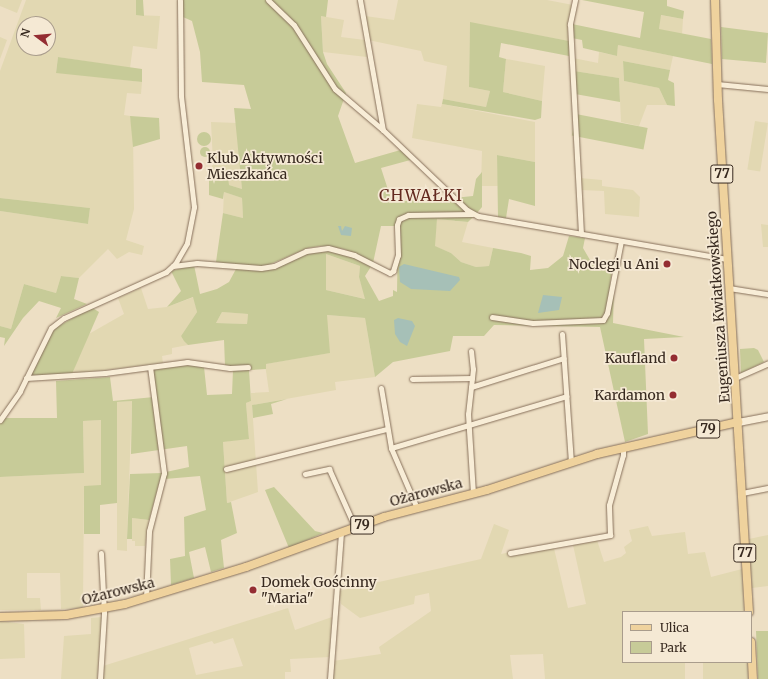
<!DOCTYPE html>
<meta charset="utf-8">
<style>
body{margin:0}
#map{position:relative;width:768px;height:679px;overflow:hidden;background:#eddfc4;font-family:Merriweather,serif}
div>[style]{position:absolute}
.farmland>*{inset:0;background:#e2d8b2;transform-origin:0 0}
.green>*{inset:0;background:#c7cb98;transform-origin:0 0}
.round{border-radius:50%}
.water>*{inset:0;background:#a6c0b7}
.roads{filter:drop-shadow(0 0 1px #87705b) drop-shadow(0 0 1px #87705b)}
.street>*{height:5px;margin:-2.5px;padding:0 2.5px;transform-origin:2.5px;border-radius:2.5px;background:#f8edd7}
.secondary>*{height:7px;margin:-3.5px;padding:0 3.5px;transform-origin:3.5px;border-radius:3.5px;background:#f8edd7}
.primary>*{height:8px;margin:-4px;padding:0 4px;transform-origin:4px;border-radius:4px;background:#efd29d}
.dots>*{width:11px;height:11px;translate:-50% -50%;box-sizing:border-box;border:2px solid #f5e9d4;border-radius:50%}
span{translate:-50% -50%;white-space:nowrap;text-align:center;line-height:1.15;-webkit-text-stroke:3.5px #f5e9d4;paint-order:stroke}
.shield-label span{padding:1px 3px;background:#f5e9d4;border:1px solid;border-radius:3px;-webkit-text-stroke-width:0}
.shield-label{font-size:13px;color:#37291f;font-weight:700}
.poi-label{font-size:14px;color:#37291f}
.left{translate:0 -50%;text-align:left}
.right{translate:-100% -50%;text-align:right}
.street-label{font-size:14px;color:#37291f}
.quarter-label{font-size:16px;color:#632a1f;letter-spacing:1px}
.legend{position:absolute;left:622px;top:611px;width:130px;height:52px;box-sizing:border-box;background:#f5e9d4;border:1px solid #a99c8c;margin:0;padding:5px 7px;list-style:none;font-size:12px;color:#37291f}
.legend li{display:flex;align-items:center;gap:8px;height:20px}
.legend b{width:20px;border:1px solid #a99c8c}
.north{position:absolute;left:16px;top:16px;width:40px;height:40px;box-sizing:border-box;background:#f5e9d4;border:1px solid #a99c8c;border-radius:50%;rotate:286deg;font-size:11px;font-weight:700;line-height:16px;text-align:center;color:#37291f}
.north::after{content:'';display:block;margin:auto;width:14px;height:18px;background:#942d32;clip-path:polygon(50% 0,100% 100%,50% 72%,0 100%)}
</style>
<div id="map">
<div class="farmland">
<i style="clip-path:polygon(0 0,22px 0,17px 13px,0 6px)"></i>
<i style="clip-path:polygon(evenodd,26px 0,136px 0,136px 15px,160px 16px,157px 49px,133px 46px,130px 68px,58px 57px,56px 72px,142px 82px,141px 94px,127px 93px,124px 115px,130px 116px,133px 133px,134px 209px,126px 240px,144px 246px,142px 255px,129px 252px,117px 259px,108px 249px,79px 278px,61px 276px,56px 293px,24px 284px,11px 329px,0 326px,0 211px,88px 224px,90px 208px,0 198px,0 71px,26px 0,24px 24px,48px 24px,48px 48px,24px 48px,24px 24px)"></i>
<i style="clip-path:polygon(398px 0,547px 0,573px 5px,569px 41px,470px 23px,469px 87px,490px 91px,486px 107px,443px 99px,447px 66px,424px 61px,421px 51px,368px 40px,365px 16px,394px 20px)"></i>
<i style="clip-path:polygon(660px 15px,683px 19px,682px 35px,659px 30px)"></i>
<i style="clip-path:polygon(321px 16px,344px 20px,341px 37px,365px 40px,367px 57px,323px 52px)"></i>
<i style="clip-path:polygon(0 37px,7px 40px,0 59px)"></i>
<i style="clip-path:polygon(618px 45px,673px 56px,670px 70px,623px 61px,624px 81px,659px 88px,667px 105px,647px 105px,639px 126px,621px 122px,619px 78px,574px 71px,573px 58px,598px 63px,599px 52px,617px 56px)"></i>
<i style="clip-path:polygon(506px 59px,545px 66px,542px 101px,503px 92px)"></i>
<i style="clip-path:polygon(417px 104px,441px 107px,442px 104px,535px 122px,535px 162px,497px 155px,498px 186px,481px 186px,482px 151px,412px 138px)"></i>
<i style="left:755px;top:121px;width:13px;height:49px;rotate:9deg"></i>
<i style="clip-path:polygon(211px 122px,237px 123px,242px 189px,229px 185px,228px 175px,211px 170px,213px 163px)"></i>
<i style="clip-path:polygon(580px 178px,602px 180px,602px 186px,633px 190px,640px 197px,639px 217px,605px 214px,604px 191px,581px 190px)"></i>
<i style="clip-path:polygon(224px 192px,242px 198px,243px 218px,223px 213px)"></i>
<i style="clip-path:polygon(437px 219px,468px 222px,462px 242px,493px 248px,489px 266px,476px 267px,461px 262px,451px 253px,434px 246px)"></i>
<i style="clip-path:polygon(761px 224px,768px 225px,768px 247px,763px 247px)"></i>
<i style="clip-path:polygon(326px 254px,360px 266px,359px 277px,366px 299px,326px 290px)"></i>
<i style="clip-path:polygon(141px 288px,148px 309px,167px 307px,194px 297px,197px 312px,181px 336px,188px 345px,172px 348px,172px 354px,162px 356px,163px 363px,72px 374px,87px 335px,124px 314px,118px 298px)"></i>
<i style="clip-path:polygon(222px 312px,248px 314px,247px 324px,216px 323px)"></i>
<i style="clip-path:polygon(326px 315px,365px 318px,375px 377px,335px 382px,336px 390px,252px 405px,258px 492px,227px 503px,223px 442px,249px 438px,246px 403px,251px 401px,251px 393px,269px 392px,265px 364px,329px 353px)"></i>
<i style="clip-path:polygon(132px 401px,127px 539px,127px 551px,117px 550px,117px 402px)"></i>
<i style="clip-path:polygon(101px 420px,101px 486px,84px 486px,83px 608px,61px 609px,60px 573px,27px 573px,27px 598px,40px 598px,41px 610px,0 610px,0 477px,84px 473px,83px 421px)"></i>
<i style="clip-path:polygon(132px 518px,149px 520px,145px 546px,135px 546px,135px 541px,132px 541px)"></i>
<i style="clip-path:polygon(494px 524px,509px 530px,501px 554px,553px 544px,568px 608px,586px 604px,573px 545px,597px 540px,604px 562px,621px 557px,626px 553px,624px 547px,632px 541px,629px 530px,648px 526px,652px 536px,685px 532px,688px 554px,705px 552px,711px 577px,742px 569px,744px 612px,623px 612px,623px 662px,685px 662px,685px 679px,545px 679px,543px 654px,510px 655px,513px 679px,332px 679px,333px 661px,381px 654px,379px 647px,431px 611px,429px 593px,415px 596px,414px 604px,360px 618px,341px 604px,339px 591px,481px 559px)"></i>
<i style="clip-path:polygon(768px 535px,768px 586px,752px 588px,749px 539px)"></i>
<i style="clip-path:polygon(evenodd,288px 608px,295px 630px,332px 617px,329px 657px,290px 659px,291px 672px,285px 672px,285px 679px,102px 679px,103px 666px,288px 608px,233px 638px,243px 666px,196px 675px,189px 648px,212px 641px,214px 644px,233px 638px)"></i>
<i style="clip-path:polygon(102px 617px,97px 679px,61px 679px,64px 636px,91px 634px,91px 618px)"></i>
<i style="clip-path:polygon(0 621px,24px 624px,25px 658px,0 659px,0 662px)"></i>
<i style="left:703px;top:662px;width:45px;height:17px"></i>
</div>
<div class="green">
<i style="clip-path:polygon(136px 0,143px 0,144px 16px,136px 15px)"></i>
<i style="clip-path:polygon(183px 0,266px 0,309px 44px,271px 0,328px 0,326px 17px,321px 16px,323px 52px,327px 64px,346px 93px,338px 116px,355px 163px,404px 149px,414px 159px,381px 168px,392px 202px,451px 198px,469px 213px,399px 218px,395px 226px,381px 226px,373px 263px,344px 249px,320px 246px,308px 248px,266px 266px,246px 266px,216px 262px,223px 213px,243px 218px,242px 198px,224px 192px,223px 199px,209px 195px,209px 176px,211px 170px,228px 175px,229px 185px,242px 189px,234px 108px,251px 109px,244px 85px,202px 82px,200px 52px,192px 21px,183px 17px)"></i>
<i style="clip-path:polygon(582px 0,667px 0,667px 6px,684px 11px,683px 19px,661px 15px,659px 29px,711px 39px,712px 64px,618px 45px,617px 56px,583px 48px,582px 40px,572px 38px,572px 24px,640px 38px,644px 12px)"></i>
<i style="clip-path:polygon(470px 22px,569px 41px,569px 56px,501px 43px,499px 57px,506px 59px,503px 92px,542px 101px,541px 118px,535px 120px,442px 104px,443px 99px,486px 107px,490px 91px,469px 87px)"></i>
<i style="clip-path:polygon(721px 27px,768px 33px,766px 63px,722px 59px)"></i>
<i style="clip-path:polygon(58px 57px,142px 69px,142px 82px,56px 73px)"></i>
<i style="clip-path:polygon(623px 61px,670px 70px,668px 80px,674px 83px,675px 106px,667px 105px,659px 88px,624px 81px)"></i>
<i style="clip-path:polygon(574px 71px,619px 78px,620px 102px,575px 94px)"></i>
<i style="left:576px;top:114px;width:73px;height:22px;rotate:11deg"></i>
<i style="clip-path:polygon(130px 116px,159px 118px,160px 139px,133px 147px)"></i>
<i class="round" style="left:197px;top:132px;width:14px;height:14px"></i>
<i class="round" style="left:200px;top:147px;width:10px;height:10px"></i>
<i style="clip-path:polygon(497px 155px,535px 162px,535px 206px,509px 199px,506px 218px,498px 217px)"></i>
<i style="clip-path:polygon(482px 172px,482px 207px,476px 214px,454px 198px,473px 196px,476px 179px)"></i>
<i style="clip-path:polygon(0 198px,90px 208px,88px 224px,0 211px)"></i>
<i style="clip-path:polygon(evenodd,474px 216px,468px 222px,437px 219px,435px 246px,451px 253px,461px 262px,476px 267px,489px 266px,493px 248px,521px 253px,531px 256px,530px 270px,548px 268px,563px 256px,569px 236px,585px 238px,583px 248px,590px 260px,613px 265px,610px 283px,614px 288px,613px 323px,684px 337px,644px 339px,648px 434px,625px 442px,600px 327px,494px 325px,484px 336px,453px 336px,450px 351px,393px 362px,375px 377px,365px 318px,327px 315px,330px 353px,266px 364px,266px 369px,251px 370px,249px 366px,225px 366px,224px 340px,188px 345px,184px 341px,181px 336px,197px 312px,193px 297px,167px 307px,181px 291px,171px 271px,194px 265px,200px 294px,217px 289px,229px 282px,236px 269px,268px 270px,318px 249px,343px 252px,372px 265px,365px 276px,379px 301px,393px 296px,393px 290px,397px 292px,398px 233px,400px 220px,406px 217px,474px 216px,326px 254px,360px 266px,359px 277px,365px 299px,326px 290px,326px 254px,474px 216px,222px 312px,248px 314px,247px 324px,216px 323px,222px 312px)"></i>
<i style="clip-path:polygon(61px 276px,79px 278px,74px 299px,87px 304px,56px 318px,61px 308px,39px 301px,23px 318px,4px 346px,5px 338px,0 337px,0 326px,11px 329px,24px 284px,56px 293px)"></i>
<i style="clip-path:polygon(91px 307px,99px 312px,72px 374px,29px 376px,54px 329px)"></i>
<i style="clip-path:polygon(754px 348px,758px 350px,764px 362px,741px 373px,740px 349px)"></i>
<i style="clip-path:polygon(188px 365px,204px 367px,207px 395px,232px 394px,233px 370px,249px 370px,251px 401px,246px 403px,249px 439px,223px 442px,227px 503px,231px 502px,237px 533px,221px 540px,224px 568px,211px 572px,205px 547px,189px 552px,194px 578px,171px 585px,170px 559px,185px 556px,184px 517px,206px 510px,200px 476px,165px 479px,166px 472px,189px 467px,187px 446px,131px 454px,132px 401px,117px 402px,117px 503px,100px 505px,100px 534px,84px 534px,84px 486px,101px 485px,101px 420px,83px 421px,84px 473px,0 477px,0 424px,5px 418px,57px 418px,56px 381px,110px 377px,113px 401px,154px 397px,153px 369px)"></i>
<i style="clip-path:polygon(287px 399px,271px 404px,273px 414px,253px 418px,252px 405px)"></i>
<i style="clip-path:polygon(162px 473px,149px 520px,132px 518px,132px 539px,127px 539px,130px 474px)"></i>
<i style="clip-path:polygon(274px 487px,315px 531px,323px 533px,289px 548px,265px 490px)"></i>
<i style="clip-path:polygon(756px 631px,768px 631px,768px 679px,758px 679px)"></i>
</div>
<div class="water">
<i style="clip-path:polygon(338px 226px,341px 226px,342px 231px,345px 226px,352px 228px,351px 236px,341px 235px)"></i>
<i style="clip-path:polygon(404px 264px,459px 277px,460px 280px,450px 291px,411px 289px,400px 282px,399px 267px)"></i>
<i style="clip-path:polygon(543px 295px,562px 297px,559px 310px,538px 313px)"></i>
<i style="clip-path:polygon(398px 318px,412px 321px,415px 326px,407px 346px,400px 342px,395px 334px,394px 320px)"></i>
</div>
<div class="roads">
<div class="street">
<i style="left:268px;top:0;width:36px;rotate:44deg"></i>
<i style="left:294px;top:25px;width:76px;rotate:57.4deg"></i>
<i style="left:335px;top:89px;width:63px;rotate:40.5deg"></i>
<i style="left:360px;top:0;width:132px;rotate:80deg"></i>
<i style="left:383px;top:130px;width:116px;rotate:43.6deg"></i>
<i style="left:467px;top:210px;width:13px;rotate:29deg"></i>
<i style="left:478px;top:216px;width:253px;rotate:9.8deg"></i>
<i style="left:575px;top:0;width:25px;rotate:102deg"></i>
<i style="left:570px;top:24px;width:210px;rotate:87deg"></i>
<i style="left:717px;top:84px;width:51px;rotate:5.6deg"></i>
<i style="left:173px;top:266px;width:24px;rotate:-7deg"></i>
<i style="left:197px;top:263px;width:64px;rotate:4.5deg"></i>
<i style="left:261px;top:268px;width:13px;rotate:-9deg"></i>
<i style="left:274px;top:266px;width:35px;rotate:-25deg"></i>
<i style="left:306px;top:251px;width:22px;rotate:-8deg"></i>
<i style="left:328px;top:248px;width:27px;rotate:15deg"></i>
<i style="left:354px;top:255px;width:40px;rotate:26.6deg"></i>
<i style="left:390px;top:273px;width:4px;rotate:-34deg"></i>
<i style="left:393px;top:271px;width:17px;rotate:-73deg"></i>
<i style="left:398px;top:255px;width:30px;rotate:-92deg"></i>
<i style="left:397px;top:225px;width:6px;rotate:-72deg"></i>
<i style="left:399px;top:219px;width:10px;rotate:-24deg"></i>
<i style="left:408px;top:215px;width:64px;rotate:-0.9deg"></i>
<i style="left:729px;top:288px;width:39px;rotate:9deg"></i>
<i style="left:492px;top:317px;width:41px;rotate:8.3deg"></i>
<i style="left:533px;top:323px;width:70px;rotate:-2.5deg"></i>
<i style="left:603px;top:320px;width:8px;rotate:-60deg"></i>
<i style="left:607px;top:313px;width:73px;rotate:-79deg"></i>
<i style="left:562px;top:334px;width:129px;rotate:86deg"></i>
<i style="left:471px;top:351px;width:18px;rotate:84deg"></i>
<i style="left:473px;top:369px;width:45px;rotate:96.3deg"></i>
<i style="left:468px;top:414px;width:80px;rotate:86.4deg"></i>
<i style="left:26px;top:378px;width:79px;rotate:-3.6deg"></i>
<i style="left:105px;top:373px;width:83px;rotate:-7.6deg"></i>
<i style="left:187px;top:362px;width:43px;rotate:7.9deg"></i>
<i style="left:230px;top:368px;width:18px;rotate:-3deg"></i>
<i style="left:735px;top:378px;width:36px;rotate:-24deg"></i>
<i style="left:412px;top:379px;width:60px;rotate:-1deg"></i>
<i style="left:471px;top:387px;width:97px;rotate:-17.3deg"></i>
<i style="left:381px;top:388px;width:61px;rotate:80.5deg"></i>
<i style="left:391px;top:448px;width:65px;rotate:66.6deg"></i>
<i style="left:0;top:420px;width:35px;rotate:-55deg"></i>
<i style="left:20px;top:391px;width:70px;rotate:-63.8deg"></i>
<i style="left:51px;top:328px;width:16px;rotate:-38deg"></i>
<i style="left:64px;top:318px;width:112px;rotate:-24.3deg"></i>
<i style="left:166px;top:272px;width:12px;rotate:-42deg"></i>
<i style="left:175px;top:264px;width:24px;rotate:-60deg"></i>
<i style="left:187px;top:243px;width:37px;rotate:-79deg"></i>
<i style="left:194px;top:207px;width:112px;rotate:-96.7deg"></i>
<i style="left:181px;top:96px;width:96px;rotate:-90.6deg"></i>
<i style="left:391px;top:448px;width:183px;rotate:-16.5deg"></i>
<i style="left:226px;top:469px;width:166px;rotate:-14deg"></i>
<i style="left:305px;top:474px;width:25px;rotate:-12deg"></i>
<i style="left:329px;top:469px;width:64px;rotate:65.9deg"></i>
<i style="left:742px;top:493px;width:26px;rotate:-11deg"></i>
<i style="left:510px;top:553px;width:102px;rotate:-10.2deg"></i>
<i style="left:610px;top:535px;width:30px;rotate:-92deg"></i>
<i style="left:609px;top:505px;width:52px;rotate:-74.4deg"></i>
<i style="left:623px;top:455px;width:7px;rotate:-90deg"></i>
<i style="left:146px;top:598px;width:67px;rotate:-87.4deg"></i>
<i style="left:149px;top:531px;width:60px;rotate:-75.5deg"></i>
<i style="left:164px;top:473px;width:107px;rotate:-97.5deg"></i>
<i style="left:100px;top:679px;width:66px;rotate:-86.5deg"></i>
<i style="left:104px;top:613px;width:60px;rotate:-92.9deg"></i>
<i style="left:330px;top:679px;width:147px;rotate:-85.7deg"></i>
</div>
<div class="secondary">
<i style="left:738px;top:422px;width:31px;rotate:-11deg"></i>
</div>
<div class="primary">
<i style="left:715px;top:0;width:100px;rotate:88.3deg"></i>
<i style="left:718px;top:100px;width:513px;rotate:86.54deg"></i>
<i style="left:0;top:617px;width:66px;rotate:-1.7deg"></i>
<i style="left:66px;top:615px;width:60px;rotate:-10.6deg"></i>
<i style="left:125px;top:604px;width:127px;rotate:-17deg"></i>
<i style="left:246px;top:567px;width:147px;rotate:-19.9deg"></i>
<i style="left:384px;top:517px;width:106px;rotate:-14.7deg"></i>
<i style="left:487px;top:490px;width:116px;rotate:-18.1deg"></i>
<i style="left:597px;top:454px;width:145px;rotate:-12.8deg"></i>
<i style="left:751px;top:642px;width:37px;rotate:87deg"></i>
</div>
</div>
<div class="dots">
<i style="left:199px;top:166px;background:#942d32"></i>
<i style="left:667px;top:264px;background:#942d32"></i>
<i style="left:674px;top:358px;background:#942d32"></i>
<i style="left:673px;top:395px;background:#942d32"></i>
<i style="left:253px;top:590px;background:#942d32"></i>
</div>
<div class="shield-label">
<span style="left:722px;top:174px">77</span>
<span style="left:708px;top:429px">79</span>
<span style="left:362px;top:525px">79</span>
<span style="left:745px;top:553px">77</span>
</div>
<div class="poi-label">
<span class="left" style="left:207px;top:166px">Klub Aktywności<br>Mieszkańca</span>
<span class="right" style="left:659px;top:264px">Noclegi u Ani</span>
<span class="right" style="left:666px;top:358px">Kaufland</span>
<span class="right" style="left:665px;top:395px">Kardamon</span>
<span class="left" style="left:261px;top:590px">Domek Gościnny<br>"Maria"</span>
</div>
<div class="street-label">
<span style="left:718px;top:307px;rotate:-94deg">Eugeniusza Kwiatkowskiego</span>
<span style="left:426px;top:492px;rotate:-15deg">Ożarowska</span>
<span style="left:118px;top:591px;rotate:-14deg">Ożarowska</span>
</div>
<div class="quarter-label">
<span style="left:421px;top:195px">CHWAŁKI</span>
</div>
<ul class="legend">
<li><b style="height:5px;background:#efd29d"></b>Ulica</li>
<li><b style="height:11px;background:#c7cb98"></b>Park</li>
</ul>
<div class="north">N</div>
</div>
